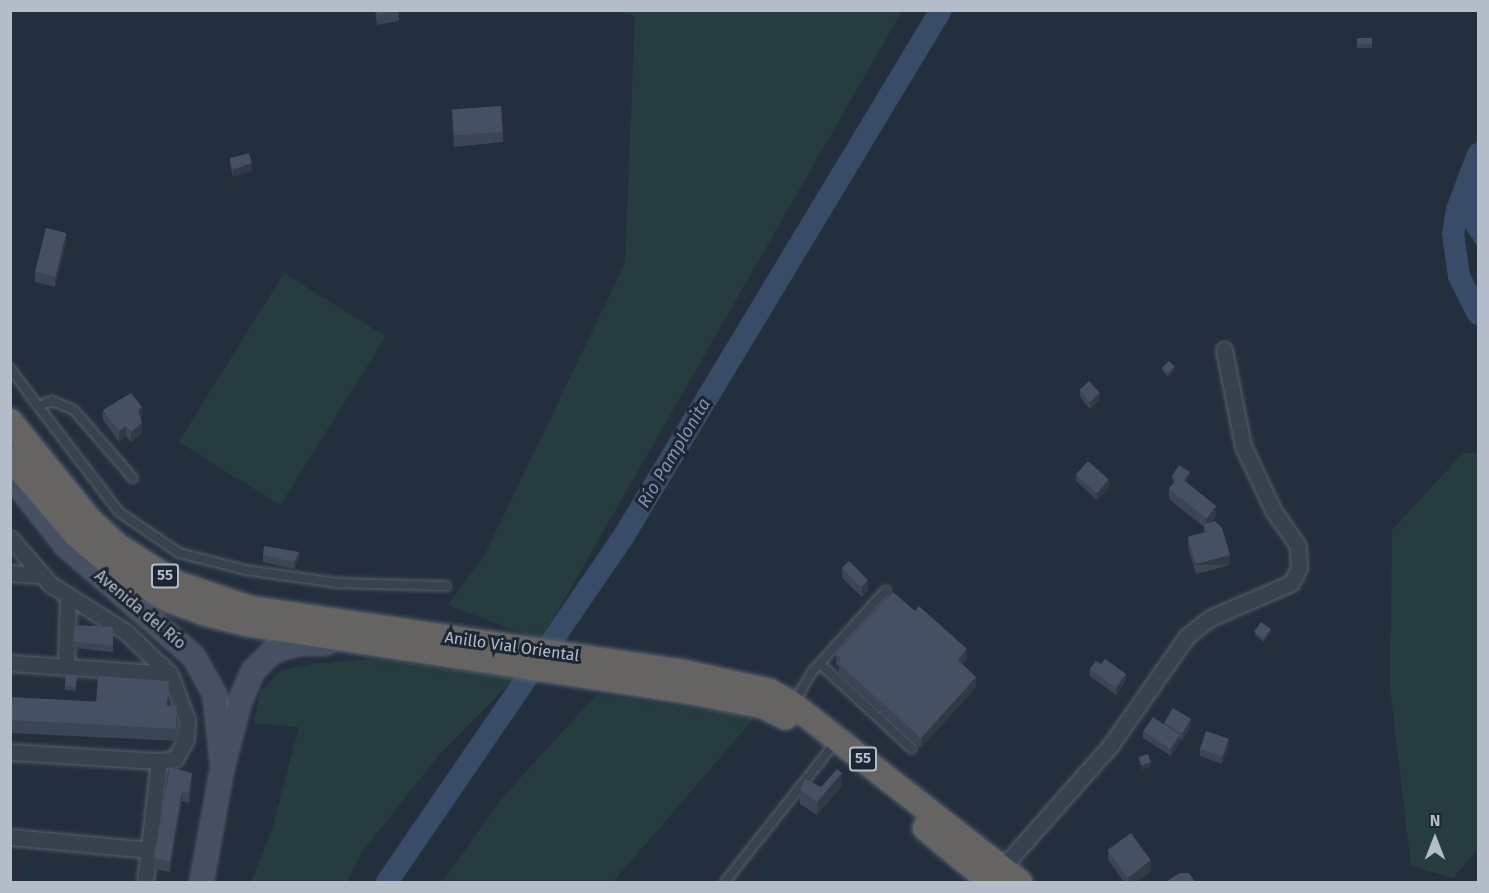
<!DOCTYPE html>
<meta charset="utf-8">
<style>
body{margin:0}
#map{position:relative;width:1489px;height:893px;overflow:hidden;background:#242f3e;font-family:"Fira Sans",sans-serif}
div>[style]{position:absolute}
.green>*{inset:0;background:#263c3f;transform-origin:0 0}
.water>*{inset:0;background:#394c67}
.river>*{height:22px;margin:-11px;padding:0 11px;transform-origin:11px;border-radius:11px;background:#394c67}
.roads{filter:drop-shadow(0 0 2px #565f6c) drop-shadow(0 0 2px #565f6c)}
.service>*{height:8px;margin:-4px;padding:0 4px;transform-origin:4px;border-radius:4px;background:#38414e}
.minor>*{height:15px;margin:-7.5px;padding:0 7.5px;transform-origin:7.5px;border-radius:7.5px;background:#38414e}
.secondary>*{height:21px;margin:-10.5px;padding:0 10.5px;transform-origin:10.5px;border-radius:10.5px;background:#465061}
.trunk>*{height:24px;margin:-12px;padding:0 12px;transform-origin:12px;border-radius:12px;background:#656462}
.wall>*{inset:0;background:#3b4654;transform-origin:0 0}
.shaded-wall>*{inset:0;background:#303945;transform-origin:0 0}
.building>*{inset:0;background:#455162;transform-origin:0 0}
span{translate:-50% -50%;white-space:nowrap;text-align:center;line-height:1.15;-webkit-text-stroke:6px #1d2633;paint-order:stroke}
.shield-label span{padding:2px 4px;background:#1d2633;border:2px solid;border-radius:4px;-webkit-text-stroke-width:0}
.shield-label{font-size:15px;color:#b4bcc9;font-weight:700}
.street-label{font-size:16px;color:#b4bcc9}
.water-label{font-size:18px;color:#7c92b1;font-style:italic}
.frame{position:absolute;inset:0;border:12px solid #b4bcc9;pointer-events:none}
.north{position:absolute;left:1405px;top:809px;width:60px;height:60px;-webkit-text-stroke:4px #1d2633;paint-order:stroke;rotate:0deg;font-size:16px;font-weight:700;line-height:24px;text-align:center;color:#b4bcc9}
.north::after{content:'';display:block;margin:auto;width:21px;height:27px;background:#b4bcc9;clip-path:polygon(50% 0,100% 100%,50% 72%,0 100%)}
</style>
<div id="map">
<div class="green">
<i style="clip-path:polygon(613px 11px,902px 11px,541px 640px,447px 605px,484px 556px,625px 263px,635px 16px)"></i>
<i style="left:284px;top:273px;width:120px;height:199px;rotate:32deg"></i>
<i style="clip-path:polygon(1463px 453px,1478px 453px,1478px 849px,1453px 878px,1411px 866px,1390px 687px,1392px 530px)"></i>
<i style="clip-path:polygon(376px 659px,515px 678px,439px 755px,362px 852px,347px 882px,251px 882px,273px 826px,299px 727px,254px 723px,260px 692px,280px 671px,310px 664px)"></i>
<i style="clip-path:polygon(597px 694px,755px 717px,613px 882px,442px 882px,502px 798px)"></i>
</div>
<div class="water">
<i style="clip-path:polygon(1478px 135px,1478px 247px,1461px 222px)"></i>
</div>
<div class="river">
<i style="left:1478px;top:154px;width:60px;rotate:110.6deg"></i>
<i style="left:1457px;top:210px;width:24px;rotate:99deg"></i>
<i style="left:1453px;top:234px;width:42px;rotate:81.9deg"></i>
<i style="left:1459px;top:276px;width:42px;rotate:63.4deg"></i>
<i style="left:387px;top:882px;width:416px;rotate:-55.6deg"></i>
<i style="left:622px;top:539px;width:618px;rotate:-58.91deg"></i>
</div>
<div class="roads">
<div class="service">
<i style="left:10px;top:368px;width:47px;rotate:53.6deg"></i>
<i style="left:38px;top:406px;width:15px;rotate:-20deg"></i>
<i style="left:52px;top:401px;width:24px;rotate:22deg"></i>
<i style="left:74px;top:410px;width:90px;rotate:49.1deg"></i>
<i style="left:38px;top:406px;width:133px;rotate:52.6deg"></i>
<i style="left:119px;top:512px;width:73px;rotate:34.3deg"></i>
<i style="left:179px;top:553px;width:68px;rotate:14.4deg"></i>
<i style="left:245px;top:570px;width:94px;rotate:8deg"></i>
<i style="left:338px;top:583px;width:108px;rotate:1.6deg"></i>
<i style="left:820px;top:664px;width:125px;rotate:42.7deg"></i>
<i style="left:794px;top:702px;width:35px;rotate:-59deg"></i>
<i style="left:812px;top:672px;width:110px;rotate:-47.9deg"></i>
<i style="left:725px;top:882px;width:171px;rotate:-51.7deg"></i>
</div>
<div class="minor">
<i style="left:10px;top:538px;width:61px;rotate:49deg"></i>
<i style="left:50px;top:584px;width:90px;rotate:32.3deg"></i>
<i style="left:126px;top:632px;width:61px;rotate:43.7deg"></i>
<i style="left:170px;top:674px;width:49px;rotate:69.7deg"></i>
<i style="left:187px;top:720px;width:19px;rotate:93deg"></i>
<i style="left:186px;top:739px;width:23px;rotate:119deg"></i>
<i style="left:175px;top:759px;width:16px;rotate:173deg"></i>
<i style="left:159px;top:761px;width:122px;rotate:96.6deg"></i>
<i style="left:10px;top:573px;width:30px;rotate:4deg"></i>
<i style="left:10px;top:663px;width:160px;rotate:3.9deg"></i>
<i style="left:66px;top:667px;width:68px;rotate:-88.3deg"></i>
<i style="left:10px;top:752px;width:149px;rotate:3.5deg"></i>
<i style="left:10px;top:837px;width:142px;rotate:5.3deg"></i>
<i style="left:1002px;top:868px;width:163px;rotate:-48.5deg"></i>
<i style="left:1110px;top:746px;width:134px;rotate:-55deg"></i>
<i style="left:1187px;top:636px;width:29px;rotate:-38deg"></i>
<i style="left:1210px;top:618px;width:88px;rotate:-23.4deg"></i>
<i style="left:1291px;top:583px;width:17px;rotate:-62deg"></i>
<i style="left:1299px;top:568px;width:22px;rotate:-93deg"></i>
<i style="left:1298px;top:546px;width:44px;rotate:-124.8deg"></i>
<i style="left:1273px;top:510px;width:71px;rotate:-115.1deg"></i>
<i style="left:1243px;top:446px;width:98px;rotate:-101.2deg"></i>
</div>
<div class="secondary">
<i style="left:10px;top:475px;width:89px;rotate:51.8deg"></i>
<i style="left:65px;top:545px;width:169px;rotate:40.9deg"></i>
<i style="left:193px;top:656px;width:43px;rotate:60.4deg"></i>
<i style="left:214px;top:693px;width:74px;rotate:83.8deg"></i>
<i style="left:201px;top:882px;width:117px;rotate:-79.7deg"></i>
<i style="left:222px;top:767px;width:67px;rotate:-75.3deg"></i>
<i style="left:239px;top:702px;width:34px;rotate:-67deg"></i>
<i style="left:252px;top:671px;width:28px;rotate:-45deg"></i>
<i style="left:272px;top:651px;width:27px;rotate:-17deg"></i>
<i style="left:298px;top:643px;width:28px"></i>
</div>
<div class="trunk">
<i style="left:10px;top:421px;width:127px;rotate:51.1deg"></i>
<i style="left:90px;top:520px;width:38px;rotate:43deg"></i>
<i style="left:118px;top:546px;width:69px;rotate:32.5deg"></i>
<i style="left:176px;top:583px;width:77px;rotate:18.9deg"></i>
<i style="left:249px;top:608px;width:443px;rotate:8.4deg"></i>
<i style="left:687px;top:673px;width:84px;rotate:12.4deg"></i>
<i style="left:769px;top:691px;width:26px;rotate:29deg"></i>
<i style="left:792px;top:704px;width:289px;rotate:38deg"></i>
<i style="left:10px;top:458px;width:101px;rotate:49.4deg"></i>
<i style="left:76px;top:535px;width:48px;rotate:40.7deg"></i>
<i style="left:112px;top:566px;width:66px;rotate:30.8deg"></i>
<i style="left:169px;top:600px;width:37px;rotate:20deg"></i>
<i style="left:204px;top:613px;width:44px;rotate:14.3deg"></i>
<i style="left:247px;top:624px;width:443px;rotate:8.7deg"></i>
<i style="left:685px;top:691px;width:79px;rotate:10.9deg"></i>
<i style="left:763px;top:706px;width:25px;rotate:27deg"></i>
<i style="left:925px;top:828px;width:85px;rotate:39.7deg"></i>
</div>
</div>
<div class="wall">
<i style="clip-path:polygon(375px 10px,399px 10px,399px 21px,377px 25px)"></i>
<i style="left:1372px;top:38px;width:10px;height:15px;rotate:90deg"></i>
<i style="clip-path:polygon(452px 111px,503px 132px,503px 142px,454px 147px)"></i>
<i style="clip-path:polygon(230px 159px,252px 171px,233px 177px,230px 166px)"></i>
<i style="clip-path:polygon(66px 243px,55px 287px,35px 282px,35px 272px)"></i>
<i style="clip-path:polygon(1162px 367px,1175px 370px,1168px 377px,1162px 370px)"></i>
<i style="clip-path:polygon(1080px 390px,1100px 400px,1090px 409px,1080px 397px)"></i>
<i style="clip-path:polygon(103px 410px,142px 417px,141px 418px,142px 433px,131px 442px,126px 436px,119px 442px,103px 420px)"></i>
<i style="clip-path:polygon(1076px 474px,1109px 487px,1097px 500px,1076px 481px)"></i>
<i style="clip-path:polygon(1190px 475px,1185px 481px,1216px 516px,1211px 522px,1230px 565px,1196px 574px,1188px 547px,1188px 537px,1204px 532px,1204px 527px,1169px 499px,1169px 488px,1175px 482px,1172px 479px,1172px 476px)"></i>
<i style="clip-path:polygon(263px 555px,299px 559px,294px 569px,263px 562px)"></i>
<i style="clip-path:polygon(842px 568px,868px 590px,862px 597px,842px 578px)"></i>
<i style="clip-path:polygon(113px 627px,113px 652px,73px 648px,73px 641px)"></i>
<i style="clip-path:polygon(1255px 632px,1271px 632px,1264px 642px,1255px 635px)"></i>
<i style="clip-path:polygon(836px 654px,967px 659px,963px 664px,976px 687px,921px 748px,839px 675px,839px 667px,836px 665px)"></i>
<i style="clip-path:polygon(1090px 669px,1126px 681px,1116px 695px,1090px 676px)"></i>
<i style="left:66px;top:674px;width:11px;height:16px;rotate:5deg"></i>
<i style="clip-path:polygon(10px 697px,173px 707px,179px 728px,179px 741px,10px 733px)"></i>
<i style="clip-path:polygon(1164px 722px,1191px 726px,1182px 741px,1180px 739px,1180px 742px,1171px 756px,1143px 738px,1143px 731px,1164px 724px)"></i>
<i style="clip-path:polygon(1229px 746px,1222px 764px,1200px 756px,1200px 749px)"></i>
<i style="clip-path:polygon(170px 767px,192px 784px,189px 803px,182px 801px,170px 872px,154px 869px,154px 858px)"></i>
<i style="clip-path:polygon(842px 786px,817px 815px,800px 804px,800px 790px)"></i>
<i style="clip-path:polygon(1108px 850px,1151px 872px,1136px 882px,1124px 882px,1108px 860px)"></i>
</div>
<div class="shaded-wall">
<i style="clip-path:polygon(252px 164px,252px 171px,233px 177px,233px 170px)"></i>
<i style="clip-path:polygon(66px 233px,66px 243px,55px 287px,55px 276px)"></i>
<i style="clip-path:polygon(1175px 367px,1175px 370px,1168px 377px,1168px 373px)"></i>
<i style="clip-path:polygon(1100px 393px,1100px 400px,1090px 409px,1090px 402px)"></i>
<i style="clip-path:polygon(142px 407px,142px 417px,138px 420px,138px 410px)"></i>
<i style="clip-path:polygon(142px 423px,142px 433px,131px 442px,131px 432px)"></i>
<i style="clip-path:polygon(126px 426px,126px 436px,119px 442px,119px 431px)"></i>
<i style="clip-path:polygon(1190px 472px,1190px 475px,1182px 486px,1182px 483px)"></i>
<i style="clip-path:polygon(1109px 480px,1109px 487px,1097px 500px,1097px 493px)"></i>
<i style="clip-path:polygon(1216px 506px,1216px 516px,1206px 528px,1206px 518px)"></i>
<i style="clip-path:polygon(299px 552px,299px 559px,294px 569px,294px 562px)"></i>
<i style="left:1230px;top:555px;width:10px;height:35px;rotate:90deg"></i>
<i style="clip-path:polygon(868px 580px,868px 590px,862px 597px,862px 587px)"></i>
<i style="clip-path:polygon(1271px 629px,1271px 632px,1264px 642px,1264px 638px)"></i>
<i style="clip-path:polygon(967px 649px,967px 659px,958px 670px,958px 660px)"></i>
<i style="clip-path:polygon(1126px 674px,1126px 681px,1116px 695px,1116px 688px)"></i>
<i style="clip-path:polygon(976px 677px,976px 687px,921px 748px,921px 738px)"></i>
<i style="clip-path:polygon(1191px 719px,1191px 726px,1182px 741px,1182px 734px)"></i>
<i style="clip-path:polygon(1180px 735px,1180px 742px,1171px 756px,1171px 749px)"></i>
<i style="clip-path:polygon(1229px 739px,1229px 746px,1222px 764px,1222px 757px)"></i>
<i style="clip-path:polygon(1151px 763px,1151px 767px,1142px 770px,1142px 766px)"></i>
<i style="clip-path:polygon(192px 773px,192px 784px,189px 803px,189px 793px)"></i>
<i style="clip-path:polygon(842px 773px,842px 786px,817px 815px,817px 802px)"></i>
<i style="clip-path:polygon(182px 791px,182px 801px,170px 872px,170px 862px)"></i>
<i style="clip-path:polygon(1151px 861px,1151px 872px,1136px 882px,1128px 882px,1128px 878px)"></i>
</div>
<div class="building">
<i style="clip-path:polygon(377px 10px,399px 10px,399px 11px,377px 15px)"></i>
<i style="left:1372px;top:38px;width:6px;height:15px;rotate:90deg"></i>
<i style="left:501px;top:106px;width:26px;height:49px;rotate:86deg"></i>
<i style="left:249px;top:153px;width:11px;height:20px;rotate:75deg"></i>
<i style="left:46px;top:228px;width:21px;height:45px;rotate:14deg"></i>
<i style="left:1169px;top:361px;width:8px;height:9px;rotate:45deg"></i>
<i style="left:1089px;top:381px;width:16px;height:13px;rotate:47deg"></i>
<i style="clip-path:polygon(131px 393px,142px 407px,138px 410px,142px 423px,131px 432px,126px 426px,119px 431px,103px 410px)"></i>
<i style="left:1088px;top:461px;width:28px;height:18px;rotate:42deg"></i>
<i style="clip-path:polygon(1179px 465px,1190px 472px,1184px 480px,1179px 476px,1177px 479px,1172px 476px)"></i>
<i style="left:1179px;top:476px;width:48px;height:16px;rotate:39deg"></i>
<i style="clip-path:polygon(1215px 521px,1222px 528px,1230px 555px,1196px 564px,1188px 537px,1206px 532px,1204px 524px)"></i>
<i style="clip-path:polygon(264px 546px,299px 552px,294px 562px,263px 555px)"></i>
<i style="left:849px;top:561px;width:27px;height:10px;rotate:45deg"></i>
<i style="clip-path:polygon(893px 592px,915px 611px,919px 606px,967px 649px,958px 660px,976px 677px,921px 738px,839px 664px,841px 658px,836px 654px)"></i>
<i style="left:1261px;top:622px;width:12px;height:12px;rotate:35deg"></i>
<i style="clip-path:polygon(75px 625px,113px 627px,113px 646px,73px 641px)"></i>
<i style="clip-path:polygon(1105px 659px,1126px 674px,1116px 688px,1090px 669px,1096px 661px,1101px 664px)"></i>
<i style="left:66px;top:674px;width:11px;height:12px;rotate:5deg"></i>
<i style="left:98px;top:676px;width:71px;height:26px;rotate:4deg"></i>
<i style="left:10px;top:697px;width:167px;height:23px;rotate:3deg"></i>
<i style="left:1173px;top:708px;width:21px;height:17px;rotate:31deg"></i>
<i style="left:1153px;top:717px;width:32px;height:17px;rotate:34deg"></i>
<i style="left:1206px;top:731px;width:24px;height:19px;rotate:19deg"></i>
<i style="left:1148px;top:754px;width:9px;height:10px;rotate:72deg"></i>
<i style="clip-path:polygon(170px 767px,192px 773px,189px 793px,182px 791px,170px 862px,154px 858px)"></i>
<i style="clip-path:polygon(837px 769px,842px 773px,817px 802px,800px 790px,805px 779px,821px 787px)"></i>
<i style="left:1131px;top:833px;width:34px;height:29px;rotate:54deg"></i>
<i style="clip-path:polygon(1180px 873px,1189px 873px,1195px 882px,1165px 882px)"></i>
</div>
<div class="shield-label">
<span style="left:165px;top:576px">55</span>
<span style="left:863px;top:759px">55</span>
</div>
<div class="street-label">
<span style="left:140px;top:610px;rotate:40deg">Avenida del Río</span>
<span style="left:512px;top:647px;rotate:8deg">Anillo Vial Oriental</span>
</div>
<div class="water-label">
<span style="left:674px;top:453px;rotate:-59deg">Río Pamplonita</span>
</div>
<div class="frame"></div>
<div class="north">N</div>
</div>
